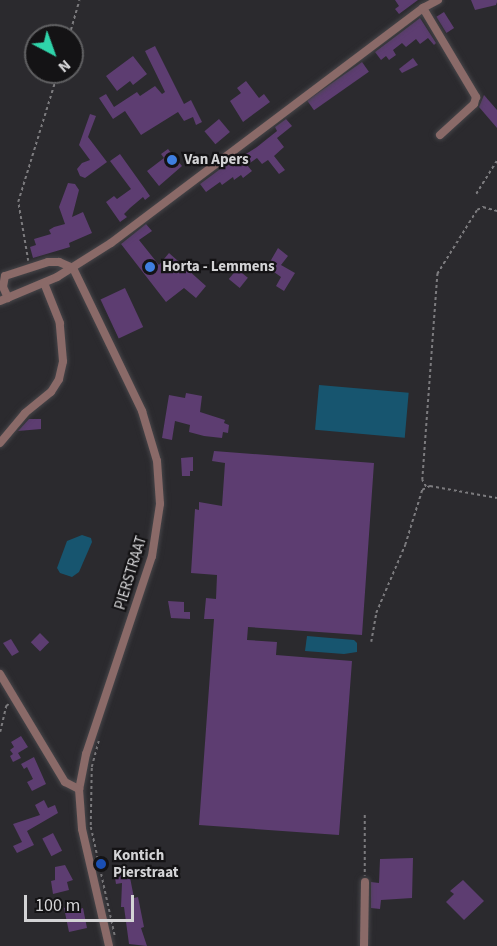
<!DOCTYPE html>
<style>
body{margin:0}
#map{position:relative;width:497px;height:946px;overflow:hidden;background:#2b2a2e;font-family:"Source Sans 3",sans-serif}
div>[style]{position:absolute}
.water>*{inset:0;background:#17556f;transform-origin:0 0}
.building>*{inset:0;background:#5d3d71;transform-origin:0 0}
.path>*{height:1.5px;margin-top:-0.75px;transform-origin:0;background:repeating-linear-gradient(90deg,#7c7b7e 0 3px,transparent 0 6px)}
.roads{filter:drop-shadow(0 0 2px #464549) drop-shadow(0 0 2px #464549)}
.minor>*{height:8px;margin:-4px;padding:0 4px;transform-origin:4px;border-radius:4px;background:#8a6a68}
.dots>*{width:16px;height:16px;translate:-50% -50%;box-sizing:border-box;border:3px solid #141315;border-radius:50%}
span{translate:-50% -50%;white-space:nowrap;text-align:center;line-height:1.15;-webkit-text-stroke:4.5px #141315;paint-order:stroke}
.poi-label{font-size:15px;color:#d3d3d5;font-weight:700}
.left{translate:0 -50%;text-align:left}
.street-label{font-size:15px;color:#d3d3d5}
.north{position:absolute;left:24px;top:24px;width:60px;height:60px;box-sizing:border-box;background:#141315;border:2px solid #606062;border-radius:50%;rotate:139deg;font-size:16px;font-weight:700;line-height:24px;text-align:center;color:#d3d3d5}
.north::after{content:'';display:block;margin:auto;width:21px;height:27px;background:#2fd4aa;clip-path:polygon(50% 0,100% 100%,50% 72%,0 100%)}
.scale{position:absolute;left:24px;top:895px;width:110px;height:27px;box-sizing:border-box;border:3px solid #d3d3d5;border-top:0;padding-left:8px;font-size:18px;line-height:21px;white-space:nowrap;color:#d3d3d5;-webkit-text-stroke:4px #141315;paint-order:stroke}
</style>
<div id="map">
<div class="water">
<i style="left:319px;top:385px;width:90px;height:45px;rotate:5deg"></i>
<i style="clip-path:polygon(82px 535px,91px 538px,92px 542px,79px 572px,72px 577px,60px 573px,57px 568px,67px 541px)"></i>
<i style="clip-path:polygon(307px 636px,354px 640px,357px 643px,357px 652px,344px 654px,305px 651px)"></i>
</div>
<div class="building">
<i style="clip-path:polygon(395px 0,418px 0,399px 14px,395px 9px,399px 6px)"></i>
<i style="clip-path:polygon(471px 0,497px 0,497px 2px,496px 5px,475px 10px)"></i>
<i style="left:444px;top:12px;width:19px;height:9px;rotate:58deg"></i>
<i style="clip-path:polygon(420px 18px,436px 43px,434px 45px,428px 38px,420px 44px,416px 39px,406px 47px,402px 43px,393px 50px,396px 55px,389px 60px,386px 56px,381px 60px,375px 52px)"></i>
<i style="clip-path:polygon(155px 46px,184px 104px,191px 100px,202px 122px,196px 125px,193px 117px,184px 121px,178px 112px,141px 135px,125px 111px,113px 119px,99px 98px,106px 94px,114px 107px,137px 92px,140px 96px,155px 86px,162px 94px,165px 92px,145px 51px)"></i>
<i style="clip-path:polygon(133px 56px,147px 74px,133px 85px,130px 81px,117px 91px,106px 76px)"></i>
<i style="clip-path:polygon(413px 58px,418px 65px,402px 73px,399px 69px)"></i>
<i style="left:362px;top:62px;width:12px;height:67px;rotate:55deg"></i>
<i style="clip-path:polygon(246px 81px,259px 98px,264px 94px,270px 102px,243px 122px,230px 101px,241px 93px,237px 88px)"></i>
<i style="clip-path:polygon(484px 95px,497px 110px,497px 128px,479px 107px)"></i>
<i style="clip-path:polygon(90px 114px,96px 116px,88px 137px,107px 162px,85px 178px,80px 176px,77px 169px,82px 163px,90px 160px,79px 145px)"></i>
<i style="left:219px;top:119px;width:17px;height:19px;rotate:50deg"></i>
<i style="clip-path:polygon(286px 119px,292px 126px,277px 138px,284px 147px,274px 156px,285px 170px,279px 174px,268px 160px,262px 164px,257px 158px,247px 165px,252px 171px,243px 178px,241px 175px,234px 180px,233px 177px,222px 185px,220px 182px,206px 192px,200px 184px,239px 155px,241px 157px,257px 147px,277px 131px,275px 127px)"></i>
<i style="clip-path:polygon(168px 149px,182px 166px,159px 186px,147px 171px,164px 158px,161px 154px)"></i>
<i style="clip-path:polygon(120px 154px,150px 196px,145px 200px,143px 197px,130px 208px,124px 214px,127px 217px,120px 222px,106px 202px,114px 196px,117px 199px,131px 189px,110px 161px)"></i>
<i style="clip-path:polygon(68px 183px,75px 184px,79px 190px,72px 217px,83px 212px,92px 233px,69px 243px,70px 247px,33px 258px,30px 247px,36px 245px,34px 239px,51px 234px,49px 230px,54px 227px,65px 224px,59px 207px)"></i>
<i style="clip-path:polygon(146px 224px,152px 231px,139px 240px,159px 265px,169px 253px,206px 286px,196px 298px,184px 288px,166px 302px,121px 244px)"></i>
<i style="clip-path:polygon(278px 248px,288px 256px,281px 265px,295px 273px,284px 291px,276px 286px,281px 277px,267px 267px)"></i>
<i style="left:237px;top:269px;width:14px;height:13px;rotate:39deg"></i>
<i style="left:125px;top:288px;width:43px;height:27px;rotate:65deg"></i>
<i style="clip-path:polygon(186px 393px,202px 396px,200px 412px,225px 420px,224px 423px,229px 425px,228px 433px,223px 432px,222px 438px,204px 436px,189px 432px,190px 425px,175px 421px,172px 440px,162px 438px,169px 395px,185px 398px)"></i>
<i style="clip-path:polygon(29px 419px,41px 419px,41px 429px,18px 431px)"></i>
<i style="clip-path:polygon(214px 451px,374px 463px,362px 635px,248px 627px,247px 640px,277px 642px,276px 655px,352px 661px,339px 835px,199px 825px,214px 619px,204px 619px,206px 598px,216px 599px,217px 575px,191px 573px,195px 509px,199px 510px,199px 502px,222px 506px,225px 463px,212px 461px)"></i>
<i style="clip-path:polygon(193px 457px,193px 471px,190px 471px,190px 476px,182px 476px,181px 458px)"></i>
<i style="clip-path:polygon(168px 601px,184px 602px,184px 612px,190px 612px,190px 619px,171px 618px)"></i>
<i style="left:40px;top:633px;width:13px;height:13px;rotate:45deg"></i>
<i style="clip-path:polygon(11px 639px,19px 652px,12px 656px,3px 643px)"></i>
<i style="clip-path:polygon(21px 736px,28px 747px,18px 753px,21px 758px,13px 762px,10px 756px,13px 754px,10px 750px,14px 747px,11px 742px)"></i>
<i style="clip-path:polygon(34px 757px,46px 784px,32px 791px,27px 782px,33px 779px,27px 767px,24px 769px,21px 764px)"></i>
<i style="clip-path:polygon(44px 800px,48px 808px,55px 805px,58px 813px,27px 831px,34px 845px,17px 853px,13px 846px,22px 842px,13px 824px,40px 815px,35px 805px)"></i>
<i style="left:53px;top:833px;width:20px;height:12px;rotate:63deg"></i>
<i style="clip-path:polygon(413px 858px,412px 898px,381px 900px,380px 909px,371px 908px,371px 882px,379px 883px,380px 859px)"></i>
<i style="clip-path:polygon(65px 865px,73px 880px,67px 882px,69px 890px,53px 894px,51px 881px,55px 880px,55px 867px)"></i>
<i style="clip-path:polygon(128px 867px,134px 898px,138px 897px,144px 927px,141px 928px,147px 946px,129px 944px,124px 907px,121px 907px,122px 883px,116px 884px,115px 878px,120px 877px,118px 869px)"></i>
<i style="clip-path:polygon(463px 880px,484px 901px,464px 920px,446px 902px,454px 894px,450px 891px)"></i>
<i style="clip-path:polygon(79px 905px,80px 909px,83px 908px,87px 928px,69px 932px,64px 908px)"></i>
</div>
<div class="path">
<i style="left:69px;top:36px;width:37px;rotate:-74deg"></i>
<i style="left:476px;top:194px;width:39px;rotate:-58deg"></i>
<i style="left:28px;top:261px;width:60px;rotate:-99.6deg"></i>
<i style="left:18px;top:202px;width:136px;rotate:-72.9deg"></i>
<i style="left:426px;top:487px;width:8px;rotate:-120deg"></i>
<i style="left:422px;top:480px;width:207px;rotate:-85.8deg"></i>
<i style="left:437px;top:274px;width:75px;rotate:-58deg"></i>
<i style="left:477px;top:210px;width:7px;rotate:-27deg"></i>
<i style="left:483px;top:207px;width:15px;rotate:16deg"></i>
<i style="left:371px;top:642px;width:29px;rotate:-80deg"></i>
<i style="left:376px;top:613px;width:74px;rotate:-66.9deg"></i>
<i style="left:405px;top:545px;width:58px;rotate:-72.8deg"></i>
<i style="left:422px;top:490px;width:9px;rotate:-27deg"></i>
<i style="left:430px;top:486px;width:68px;rotate:10.2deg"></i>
<i style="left:0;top:732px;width:27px;rotate:-77deg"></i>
<i style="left:6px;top:706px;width:5px;rotate:-37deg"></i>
<i style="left:99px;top:741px;width:28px;rotate:105deg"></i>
<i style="left:92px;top:768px;width:59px;rotate:91deg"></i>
<i style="left:91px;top:827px;width:112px;rotate:77.6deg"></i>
<i style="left:365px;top:815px;width:61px;rotate:90deg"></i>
</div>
<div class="roads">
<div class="minor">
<i style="left:423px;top:8px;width:104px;rotate:59.2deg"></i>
<i style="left:476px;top:97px;width:7px;rotate:106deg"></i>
<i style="left:474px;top:104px;width:46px;rotate:137.6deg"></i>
<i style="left:8px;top:298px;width:12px;rotate:-114deg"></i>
<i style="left:3px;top:287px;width:11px;rotate:-80deg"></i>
<i style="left:5px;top:276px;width:45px;rotate:-18deg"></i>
<i style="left:48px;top:262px;width:11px"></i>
<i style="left:59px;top:262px;width:15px;rotate:23deg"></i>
<i style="left:73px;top:268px;width:159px;rotate:64.2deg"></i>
<i style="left:142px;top:411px;width:52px;rotate:73.3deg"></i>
<i style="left:157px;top:461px;width:43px;rotate:86deg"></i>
<i style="left:160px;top:504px;width:53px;rotate:98.7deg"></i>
<i style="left:152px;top:556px;width:209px;rotate:108.4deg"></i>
<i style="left:86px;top:754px;width:36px;rotate:101deg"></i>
<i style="left:79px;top:789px;width:40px;rotate:85.7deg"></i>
<i style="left:82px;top:829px;width:120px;rotate:77deg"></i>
<i style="left:0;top:301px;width:62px;rotate:-22.8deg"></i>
<i style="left:57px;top:277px;width:64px;rotate:-32.2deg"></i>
<i style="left:111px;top:243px;width:391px;rotate:-37deg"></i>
<i style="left:423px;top:8px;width:17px;rotate:-28deg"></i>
<i style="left:0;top:443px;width:39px;rotate:-50deg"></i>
<i style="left:25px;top:413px;width:33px;rotate:-39deg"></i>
<i style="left:51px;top:392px;width:15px;rotate:-58deg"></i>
<i style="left:59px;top:379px;width:18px;rotate:-77deg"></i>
<i style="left:63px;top:361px;width:38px;rotate:-95deg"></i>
<i style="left:60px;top:323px;width:43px;rotate:-111.8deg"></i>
<i style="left:0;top:674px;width:126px;rotate:59deg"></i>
<i style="left:65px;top:782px;width:16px;rotate:27deg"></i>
<i style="left:364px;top:946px;width:64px;rotate:-89.1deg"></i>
</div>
</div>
<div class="dots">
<i style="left:172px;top:160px;background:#3f7fe0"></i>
<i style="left:150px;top:267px;background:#3f7fe0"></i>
<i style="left:101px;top:864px;background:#1a4fb4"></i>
</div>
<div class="poi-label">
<span class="left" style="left:184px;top:160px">Van Apers</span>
<span class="left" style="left:162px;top:267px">Horta - Lemmens</span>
<span class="left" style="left:113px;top:864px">Kontich<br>Pierstraat</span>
</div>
<div class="street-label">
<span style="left:131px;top:573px;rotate:-73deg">PIERSTRAAT</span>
</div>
<div class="north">N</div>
<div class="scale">100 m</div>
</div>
